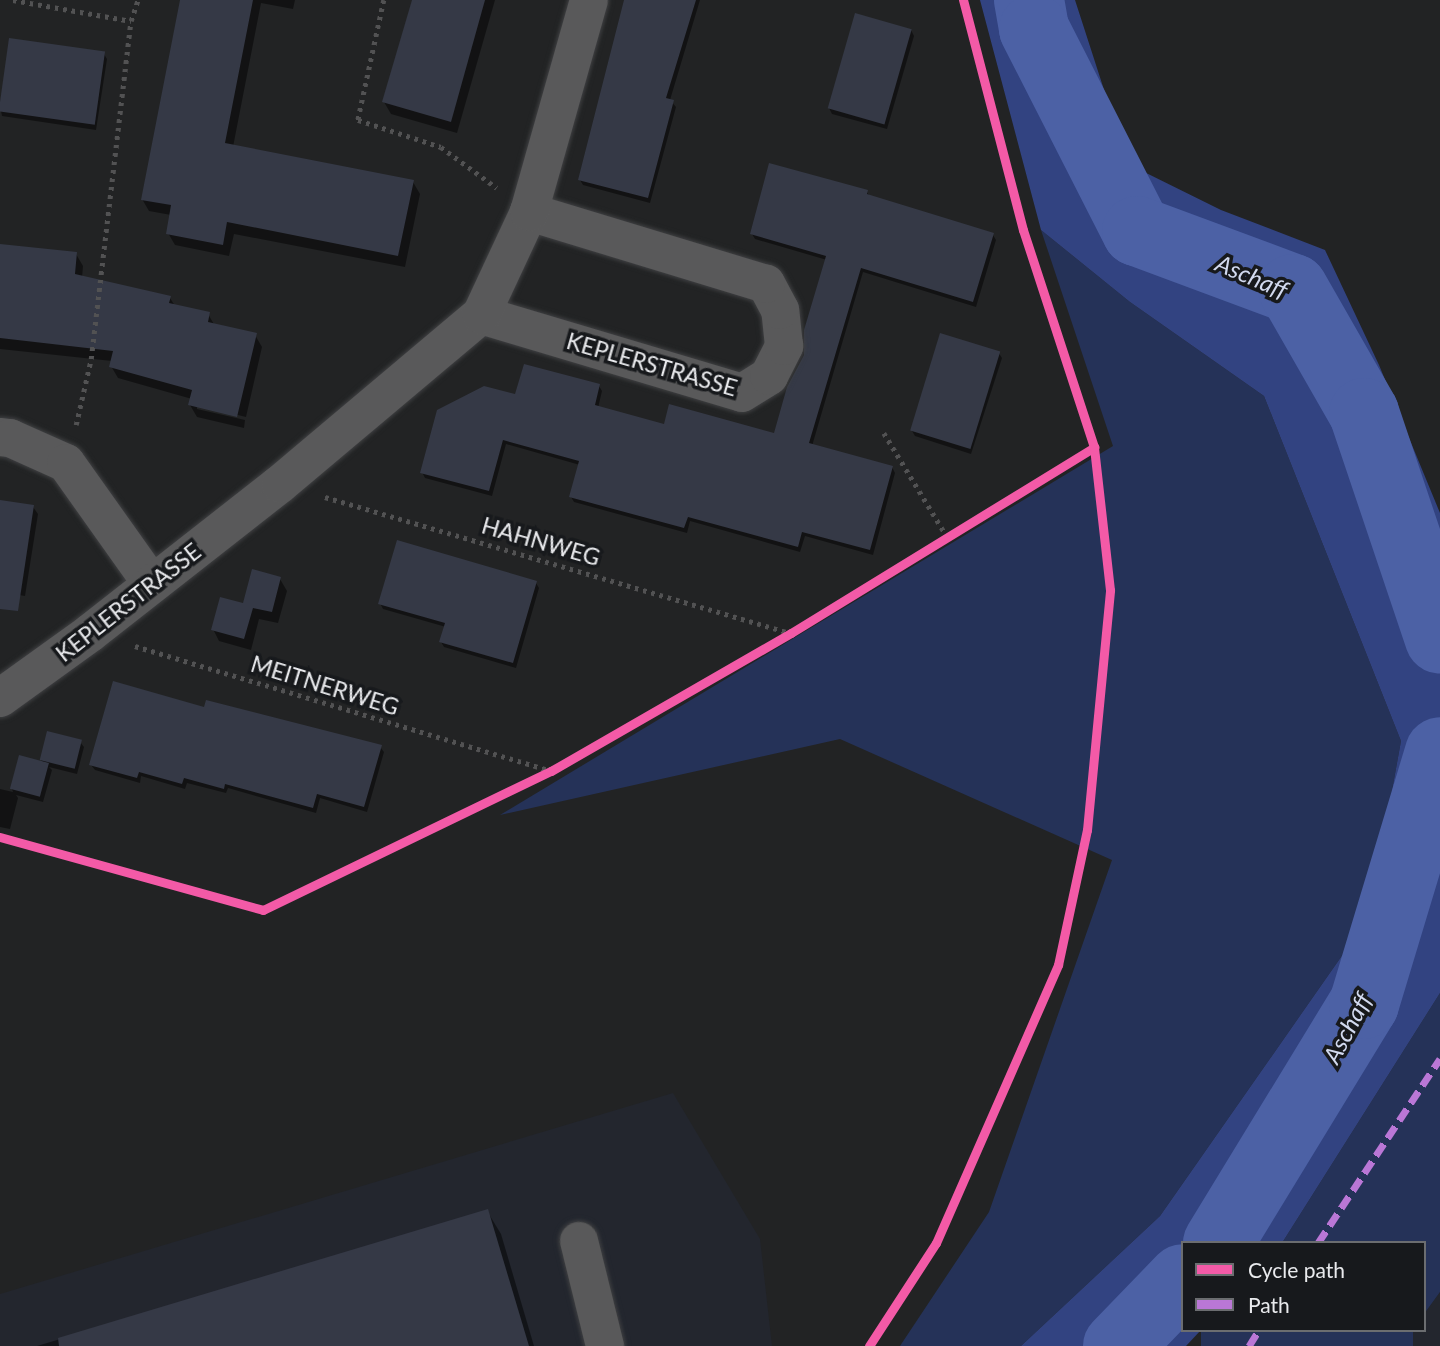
<!DOCTYPE html>
<style>
body{margin:0}
#map{position:relative;width:1440px;height:1346px;overflow:hidden;background:#222324;font-family:Lato,sans-serif}
div>[style]{position:absolute}
.built>*{inset:0;background:#23262e}
.green>*{inset:0;background:#253258;transform-origin:0 0}
.forest>*{inset:0;background:#324381}
.shadow>*{inset:0;background:#0007}
.river>*{height:70px;margin:-35px;padding:0 35px;transform-origin:35px;border-radius:35px;background:#4c61a5}
.building>*{inset:0;background:#353946;transform-origin:0 0}
.path>*{height:4.5px;margin-top:-2.25px;transform-origin:0;background:repeating-linear-gradient(90deg,#525253 0 3.5px,transparent 0 8.5px)}
.roads{filter:drop-shadow(0 0 2px #3f4042) drop-shadow(0 0 2px #3f4042)}
.minor>*{height:38px;margin:-19px;padding:0 19px;transform-origin:19px;border-radius:19px;background:#59595a}
.quiet>*{height:7px;margin-top:-3.5px;transform-origin:0;background:repeating-linear-gradient(90deg,#ba77d6 0 14px,transparent 0 21px)}
.cycleway>*{height:9px;margin:-4.5px;padding:0 4.5px;transform-origin:4.5px;border-radius:4.5px;background:#f35aa7}
span{translate:-50% -50%;white-space:nowrap;text-align:center;line-height:1.15;-webkit-text-stroke:7px #17191c;paint-order:stroke}
.street-label{font-size:23px;color:#e9eaed}
.water-label{font-size:24px;color:#d2daef;font-style:italic}
.legend{position:absolute;left:1181px;top:1241px;width:245px;height:91px;box-sizing:border-box;background:#17191c;border:2px solid #6b6d70;margin:0;padding:9px 12px;list-style:none;font-size:21px;color:#e9eaed}
.legend li{display:flex;align-items:center;gap:14px;height:35px}
.legend b{width:35px;border:2px solid #6b6d70}
</style>
<div id="map">
<div class="built">
<i style="clip-path:polygon(673px 1093px,760px 1239px,772px 1346px,0 1346px,0 1294px)"></i>
<i style="clip-path:polygon(1440px 1292px,1440px 1346px,1402px 1346px,1413px 1330px,1424px 1330px,1424px 1314px)"></i>
</div>
<div class="green">
<i style="clip-path:polygon(1041px 230px,1130px 302px,1264px 396px,1401px 741px,1369px 917px,1160px 1216px,1021px 1346px,900px 1346px,989px 1212px,1112px 860px,840px 739px,500px 815px,1113px 446px)"></i>
<i style="clip-path:polygon(1440px 993px,1440px 1292px,1424px 1314px,1424px 1243px,1282px 1243px)"></i>
<i style="left:1201px;top:1330px;width:212px;height:22px"></i>
</div>
<div class="forest">
<i style="clip-path:polygon(980px 0,1075px 0,1128px 164px,1221px 210px,1325px 250px,1379px 365px,1440px 513px,1440px 993px,1282px 1243px,1183px 1243px,1183px 1330px,1201px 1330px,1186px 1346px,1021px 1346px,1160px 1216px,1369px 917px,1401px 741px,1264px 396px,1130px 302px,1041px 230px)"></i>
</div>
<div class="shadow">
<i style="clip-path:polygon(182px 0,295px 0,293px 9px,261px 3px,233px 147px,413px 182px,420px 194px,405px 267px,234px 234px,229px 256px,175px 245px,168px 233px,171px 215px,149px 211px,142px 199px)"></i>
<i style="clip-path:polygon(413px 0,495px 0,457px 133px,391px 114px,384px 102px)"></i>
<i style="clip-path:polygon(626px 0,700px 0,670px 100px,676px 107px,650px 203px,583px 185px,580px 180px)"></i>
<i style="clip-path:polygon(911px 30px,914px 36px,887px 129px,832px 114px,829px 108px)"></i>
<i style="clip-path:polygon(10px 40px,104px 54px,107px 59px,96px 130px,2px 116px,0 106px)"></i>
<i style="clip-path:polygon(867px 192px,870px 197px,993px 235px,996px 240px,976px 307px,863px 272px,812px 446px,892px 467px,895px 473px,873px 555px,805px 536px,800px 552px,690px 521px,687px 533px,574px 502px,571px 497px,580px 465px,506px 444px,492px 496px,425px 478px,422px 472px,517px 397px,599px 386px,602px 391px,598px 408px,665px 426px,775px 435px,806px 356px,827px 260px,755px 239px,752px 234px)"></i>
<i style="clip-path:polygon(0 246px,76px 254px,83px 266px,82px 278px,170px 298px,175px 306px,208px 314px,215px 326px,255px 335px,262px 347px,246px 417px,197px 405px,197px 409px,245px 420px,244px 428px,197px 417px,190px 405px,192px 399px,118px 378px,111px 366px,112px 361px,0 349px)"></i>
<i style="clip-path:polygon(998px 352px,1002px 358px,971px 454px,915px 436px,912px 431px)"></i>
<i style="clip-path:polygon(0 502px,33px 507px,38px 514px,25px 596px,0 592px)"></i>
<i style="clip-path:polygon(280px 579px,287px 591px,278px 623px,259px 619px,251px 650px,219px 641px,213px 629px)"></i>
<i style="clip-path:polygon(536px 583px,539px 588px,516px 668px,444px 647px,441px 642px,446px 627px,383px 609px,380px 603px)"></i>
<i style="clip-path:polygon(206px 709px,380px 747px,384px 752px,367px 812px,320px 798px,316px 813px,228px 788px,226px 793px,187px 783px,185px 789px,141px 776px,140px 783px,95px 770px,91px 765px)"></i>
<i style="clip-path:polygon(80px 742px,84px 747px,77px 774px,49px 767px,52px 770px,43px 802px,16px 795px,18px 798px,10px 829px,0 827px,0 789px,13px 792px,12px 789px,43px 763px,41px 760px)"></i>
<i style="clip-path:polygon(487px 1211px,501px 1234px,534px 1346px,37px 1346px)"></i>
</div>
<div class="river">
<i style="left:1029px;top:0;width:29px;rotate:80deg"></i>
<i style="left:1034px;top:29px;width:227px;rotate:63deg"></i>
<i style="left:1137px;top:231px;width:166px;rotate:20.4deg"></i>
<i style="left:1293px;top:289px;width:143px;rotate:60.2deg"></i>
<i style="left:1364px;top:413px;width:238px;rotate:71.4deg"></i>
<i style="left:1218px;top:1243px;width:280px;rotate:-58.6deg"></i>
<i style="left:1364px;top:1004px;width:263px;rotate:-73.2deg"></i>
<i style="left:1118px;top:1346px;width:93px;rotate:-45.9deg"></i>
</div>
<div class="building">
<i style="clip-path:polygon(180px 0,253px 0,225px 143px,414px 180px,398px 256px,227px 222px,223px 245px,166px 234px,171px 205px,141px 200px)"></i>
<i style="clip-path:polygon(412px 0,485px 0,451px 122px,382px 102px)"></i>
<i style="clip-path:polygon(624px 0,696px 0,666px 98px,674px 100px,648px 198px,578px 180px)"></i>
<i style="left:855px;top:13px;width:59px;height:99px;rotate:16deg"></i>
<i style="left:9px;top:38px;width:97px;height:74px;rotate:8deg"></i>
<i style="clip-path:polygon(769px 163px,868px 190px,867px 194px,994px 233px,973px 302px,861px 268px,809px 443px,893px 466px,870px 550px,802px 532px,798px 547px,688px 517px,684px 528px,569px 497px,579px 461px,503px 440px,489px 491px,420px 473px,437px 410px,484px 386px,515px 394px,524px 364px,600px 384px,595px 405px,664px 424px,669px 404px,774px 433px,787px 387px,804px 355px,804px 330px,826px 256px,750px 234px)"></i>
<i style="clip-path:polygon(0 244px,77px 252px,75px 274px,171px 296px,169px 303px,210px 312px,208px 322px,257px 333px,237px 417px,188px 405px,192px 390px,109px 367px,113px 351px,0 338px)"></i>
<i style="left:940px;top:333px;width:63px;height:102px;rotate:17deg"></i>
<i style="clip-path:polygon(0 500px,34px 505px,18px 611px,0 609px)"></i>
<i style="clip-path:polygon(397px 540px,537px 581px,513px 663px,439px 642px,445px 623px,378px 604px)"></i>
<i style="clip-path:polygon(252px 569px,281px 577px,272px 612px,253px 608px,244px 639px,211px 630px,220px 597px,243px 603px)"></i>
<i style="clip-path:polygon(113px 681px,204px 707px,206px 700px,382px 745px,364px 807px,317px 794px,313px 808px,225px 784px,224px 789px,184px 778px,182px 784px,139px 772px,137px 778px,89px 765px)"></i>
<i style="left:47px;top:731px;width:36px;height:30px;rotate:14deg"></i>
<i style="left:19px;top:755px;width:31px;height:35px;rotate:15deg"></i>
<i style="clip-path:polygon(488px 1209px,529px 1346px,59px 1346px,58px 1338px)"></i>
</div>
<div class="path">
<i style="left:13px;top:0;width:120px;rotate:10.1deg"></i>
<i style="left:384px;top:0;width:123px;rotate:102.2deg"></i>
<i style="left:358px;top:120px;width:87px;rotate:18deg"></i>
<i style="left:441px;top:147px;width:69px;rotate:36.2deg"></i>
<i style="left:76px;top:425px;width:68px;rotate:-77.2deg"></i>
<i style="left:91px;top:359px;width:340px;rotate:-83.3deg"></i>
<i style="left:131px;top:21px;width:22px;rotate:-72deg"></i>
<i style="left:884px;top:433px;width:119px;rotate:58.7deg"></i>
<i style="left:325px;top:497px;width:485px;rotate:16.3deg"></i>
<i style="left:135px;top:646px;width:434px;rotate:16.7deg"></i>
</div>
<div class="roads">
<div class="minor">
<i style="left:481px;top:315px;width:272px;rotate:16.6deg"></i>
<i style="left:742px;top:393px;width:32px;rotate:-32deg"></i>
<i style="left:769px;top:376px;width:34px;rotate:-63deg"></i>
<i style="left:784px;top:346px;width:36px;rotate:-96deg"></i>
<i style="left:780px;top:310px;width:30px;rotate:-118deg"></i>
<i style="left:766px;top:284px;width:248px;rotate:-163.1deg"></i>
<i style="left:0;top:437px;width:10px;rotate:6deg"></i>
<i style="left:10px;top:438px;width:61px;rotate:24.1deg"></i>
<i style="left:66px;top:463px;width:148px;rotate:54.6deg"></i>
<i style="left:0;top:698px;width:111px;rotate:-35.8deg"></i>
<i style="left:90px;top:633px;width:241px;rotate:-38.1deg"></i>
<i style="left:280px;top:484px;width:263px;rotate:-40.1deg"></i>
<i style="left:481px;top:315px;width:114px;rotate:-65deg"></i>
<i style="left:529px;top:212px;width:220px;rotate:-74.2deg"></i>
<i style="left:579px;top:1241px;width:108px;rotate:76.1deg"></i>
</div>
</div>
<div class="quiet">
<i style="left:1318px;top:1243px;width:221px;rotate:-56.5deg"></i>
<i style="left:1249px;top:1346px;width:19px;rotate:-58deg"></i>
</div>
<div class="cycleway">
<i style="left:0;top:837px;width:273px;rotate:15.5deg"></i>
<i style="left:263px;top:910px;width:320px;rotate:-25.8deg"></i>
<i style="left:551px;top:771px;width:277px;rotate:-29.9deg"></i>
<i style="left:791px;top:633px;width:356px;rotate:-31.5deg"></i>
<i style="left:869px;top:1346px;width:123px;rotate:-57deg"></i>
<i style="left:936px;top:1243px;width:304px;rotate:-66.3deg"></i>
<i style="left:1058px;top:965px;width:138px;rotate:-77.9deg"></i>
<i style="left:1087px;top:830px;width:241px;rotate:-84.5deg"></i>
<i style="left:1110px;top:590px;width:144px;rotate:-96.4deg"></i>
<i style="left:1094px;top:447px;width:228px;rotate:-108.1deg"></i>
<i style="left:1023px;top:230px;width:238px;rotate:-104.6deg"></i>
</div>
<div class="street-label">
<span style="left:652px;top:364px;rotate:16deg">KEPLERSTRASSE</span>
<span style="left:541px;top:541px;rotate:16deg">HAHNWEG</span>
<span style="left:128px;top:602px;rotate:-38deg">KEPLERSTRASSE</span>
<span style="left:325px;top:685px;rotate:17deg">MEITNERWEG</span>
</div>
<div class="water-label">
<span style="left:1252px;top:276px;rotate:23deg">Aschaff</span>
<span style="left:1347px;top:1028px;rotate:-62deg">Aschaff</span>
</div>
<ul class="legend">
<li><b style="height:9px;background:#f35aa7"></b>Cycle path</li>
<li><b style="height:9px;background:#ba77d6"></b>Path</li>
</ul>
</div>
